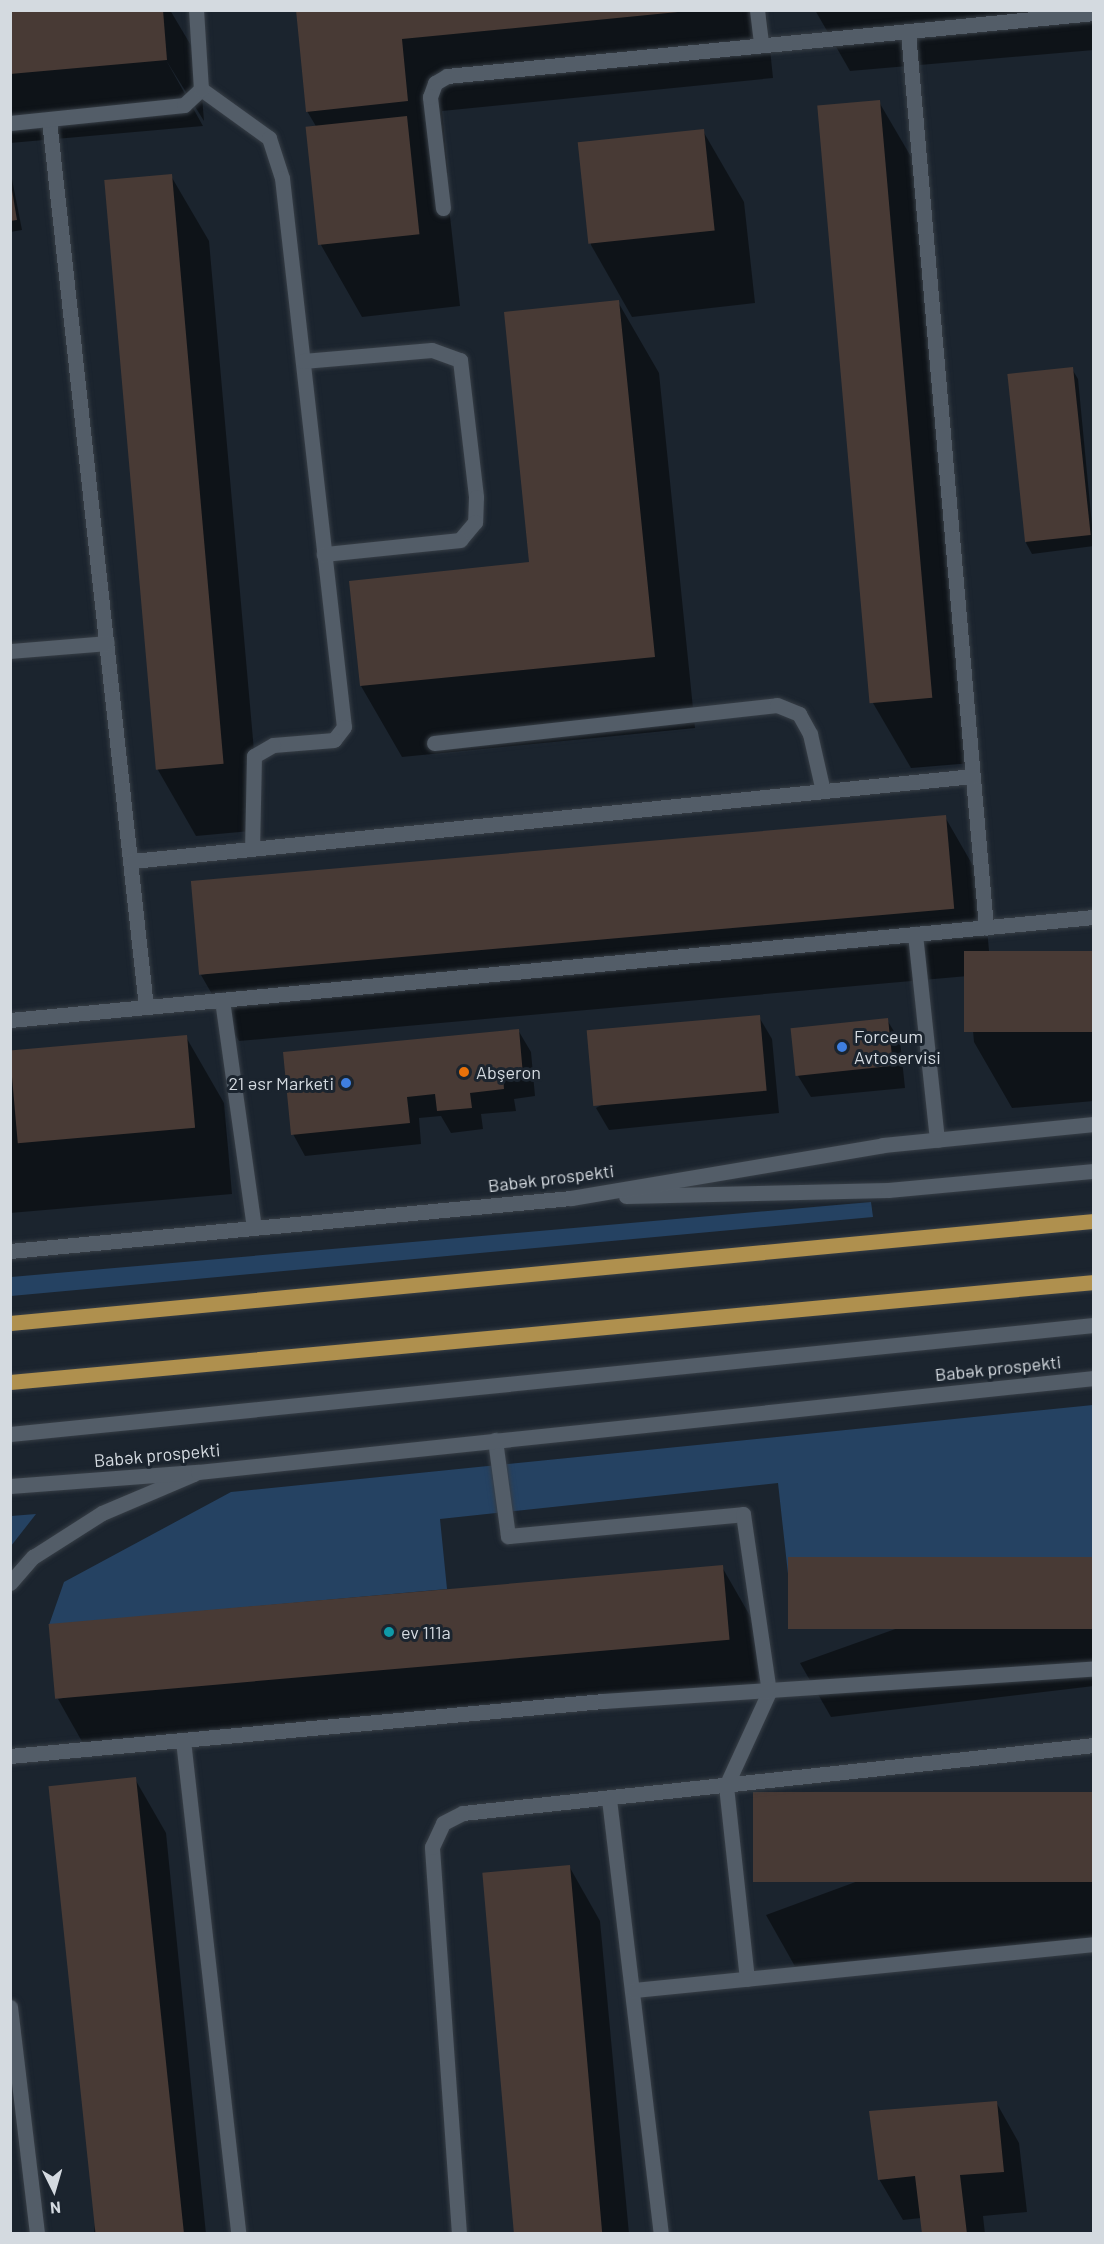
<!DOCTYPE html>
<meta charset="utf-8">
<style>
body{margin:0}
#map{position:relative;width:1104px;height:2244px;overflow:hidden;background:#1b242e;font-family:Barlow,sans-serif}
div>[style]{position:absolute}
.green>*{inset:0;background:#254262}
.shadow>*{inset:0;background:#0007}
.building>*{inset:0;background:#483a35;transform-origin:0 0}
.roads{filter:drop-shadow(0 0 2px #373e46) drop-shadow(0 0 2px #373e46)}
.service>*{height:15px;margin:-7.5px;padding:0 7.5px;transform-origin:7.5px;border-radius:7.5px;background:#535d68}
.minor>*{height:15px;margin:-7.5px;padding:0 7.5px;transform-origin:7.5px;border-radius:7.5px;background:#535d68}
.secondary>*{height:15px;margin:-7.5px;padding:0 7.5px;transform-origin:7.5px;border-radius:7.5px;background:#535d68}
.primary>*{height:15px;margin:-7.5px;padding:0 7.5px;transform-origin:7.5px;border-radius:7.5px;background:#af904e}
.dots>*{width:16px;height:16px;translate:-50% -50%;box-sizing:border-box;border:3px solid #1b242e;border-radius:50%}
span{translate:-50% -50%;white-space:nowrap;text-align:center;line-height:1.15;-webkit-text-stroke:6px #1b242e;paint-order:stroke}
.poi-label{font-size:18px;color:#d4dae0}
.left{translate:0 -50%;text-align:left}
.right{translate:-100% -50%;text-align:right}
.street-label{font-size:18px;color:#d4dae0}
.frame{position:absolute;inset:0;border:12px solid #d4dae0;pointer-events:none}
.north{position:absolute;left:24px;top:2160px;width:60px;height:60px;-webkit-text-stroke:4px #1b242e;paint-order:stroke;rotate:175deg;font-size:16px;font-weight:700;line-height:24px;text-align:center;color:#d4dae0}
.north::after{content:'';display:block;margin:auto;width:21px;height:27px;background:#d4dae0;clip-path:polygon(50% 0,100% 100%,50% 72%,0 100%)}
</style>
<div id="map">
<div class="green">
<i style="clip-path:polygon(871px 1202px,873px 1217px,11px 1296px,11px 1277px)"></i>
<i style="clip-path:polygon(1093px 1405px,1093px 1557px,790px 1592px,778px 1483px,440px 1519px,447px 1589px,49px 1625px,64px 1582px,231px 1492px)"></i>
<i style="clip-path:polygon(36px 1514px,11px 1546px,11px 1516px)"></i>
</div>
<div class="shadow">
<i style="clip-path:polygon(10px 10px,170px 10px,199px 59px,204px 121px,166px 60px,203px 126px,10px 143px)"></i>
<i style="clip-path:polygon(297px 10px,766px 10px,773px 78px,442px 111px,448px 173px,439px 174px,447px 189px,460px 306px,362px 317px,321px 245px,308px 129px,317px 128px,307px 111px)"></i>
<i style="clip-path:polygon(815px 10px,1094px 10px,1094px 50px,850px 71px)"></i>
<i style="clip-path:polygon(879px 102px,917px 167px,972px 763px,911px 768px,873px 703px)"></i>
<i style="clip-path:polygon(703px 131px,744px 202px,755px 303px,632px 317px,591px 245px,580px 145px)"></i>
<i style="clip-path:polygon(10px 169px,22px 230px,10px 232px)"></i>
<i style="clip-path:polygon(171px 176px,209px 241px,261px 830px,196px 836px,158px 770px,105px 181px)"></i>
<i style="clip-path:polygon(618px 302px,659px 373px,695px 728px,402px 757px,361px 686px,531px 564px)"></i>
<i style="clip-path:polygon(1072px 369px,1078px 379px,1094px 546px,1032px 554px,1026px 543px)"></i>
<i style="clip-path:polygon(945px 817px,983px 883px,990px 962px,1094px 953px,1094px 1101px,1012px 1108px,974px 1042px,968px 976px,239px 1041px,201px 975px)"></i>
<i style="clip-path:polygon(759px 1017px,772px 1039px,779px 1113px,609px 1130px,596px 1108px)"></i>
<i style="clip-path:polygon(887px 1020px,900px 1041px,905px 1088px,811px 1097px,798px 1076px)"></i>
<i style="clip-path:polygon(518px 1030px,531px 1052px,535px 1096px,514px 1099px,516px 1111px,481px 1114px,483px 1129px,451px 1133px,441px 1116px,419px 1118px,421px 1144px,305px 1156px,293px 1134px)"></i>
<i style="clip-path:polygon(186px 1037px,224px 1103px,232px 1194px,10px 1213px,10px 1053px)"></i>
<i style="clip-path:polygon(1094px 1558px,1094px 1686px,831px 1717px,800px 1663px)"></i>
<i style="clip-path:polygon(722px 1567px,753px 1621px,760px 1694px,89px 1754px,58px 1699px)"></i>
<i style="clip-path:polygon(135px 1779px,166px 1833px,206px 2234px,94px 2234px)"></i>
<i style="clip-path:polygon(1094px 1794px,1094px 1940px,797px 1970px,766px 1915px)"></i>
<i style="clip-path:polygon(569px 1866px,600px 1921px,629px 2234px,517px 2234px)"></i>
<i style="clip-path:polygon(996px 2102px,1019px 2143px,1027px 2212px,983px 2216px,985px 2234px,923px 2234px,921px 2218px,903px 2220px,879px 2179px)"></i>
</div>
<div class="building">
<i style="clip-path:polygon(10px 10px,163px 10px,167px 60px,10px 74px)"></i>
<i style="clip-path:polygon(296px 10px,678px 10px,678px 12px,402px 39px,408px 101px,306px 112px)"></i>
<i style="left:880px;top:100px;width:600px;height:63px;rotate:85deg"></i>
<i style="left:407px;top:116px;width:119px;height:102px;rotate:84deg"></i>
<i style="left:704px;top:129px;width:102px;height:127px;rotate:84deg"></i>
<i style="left:172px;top:174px;width:592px;height:68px;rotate:85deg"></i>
<i style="clip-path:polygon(10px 178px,17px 220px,10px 221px)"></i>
<i style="clip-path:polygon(619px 300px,655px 657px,360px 686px,349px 581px,529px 562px,504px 312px)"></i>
<i style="left:1073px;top:367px;width:169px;height:66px;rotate:84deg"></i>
<i style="left:946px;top:815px;width:94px;height:758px;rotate:85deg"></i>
<i style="left:1094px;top:951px;width:81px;height:130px;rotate:90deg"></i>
<i style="left:760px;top:1015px;width:76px;height:174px;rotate:85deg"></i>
<i style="left:888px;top:1018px;width:48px;height:98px;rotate:84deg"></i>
<i style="clip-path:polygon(519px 1029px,523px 1075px,503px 1077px,504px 1089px,470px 1093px,472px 1108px,437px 1111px,435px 1094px,407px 1097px,410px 1123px,291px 1135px,283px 1052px)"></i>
<i style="left:187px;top:1035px;width:93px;height:178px;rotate:85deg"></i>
<i style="left:1094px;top:1557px;width:72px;height:306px;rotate:90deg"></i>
<i style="left:723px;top:1565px;width:75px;height:677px;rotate:85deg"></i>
<i style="left:136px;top:1777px;width:459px;height:88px;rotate:84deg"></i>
<i style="left:1094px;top:1792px;width:90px;height:341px;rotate:90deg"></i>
<i style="left:570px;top:1865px;width:370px;height:88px;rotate:85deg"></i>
<i style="clip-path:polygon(997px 2101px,1004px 2172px,960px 2175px,967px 2234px,922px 2234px,915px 2176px,878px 2180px,869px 2111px)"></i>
</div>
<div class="roads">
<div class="service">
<i style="left:757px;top:10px;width:33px;rotate:83deg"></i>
<i style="left:908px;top:32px;width:899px;rotate:85.02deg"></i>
<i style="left:201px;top:89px;width:84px;rotate:35.8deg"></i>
<i style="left:269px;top:138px;width:42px;rotate:72deg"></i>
<i style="left:282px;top:178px;width:552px;rotate:83.56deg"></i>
<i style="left:344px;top:727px;width:16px;rotate:128deg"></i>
<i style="left:334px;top:740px;width:61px;rotate:175.3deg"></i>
<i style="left:273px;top:745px;width:22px;rotate:150deg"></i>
<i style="left:254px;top:756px;width:92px;rotate:91.2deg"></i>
<i style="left:49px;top:120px;width:892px;rotate:83.76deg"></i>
<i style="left:10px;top:123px;width:175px;rotate:-5.9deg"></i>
<i style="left:184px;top:105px;width:23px;rotate:-43deg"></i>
<i style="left:201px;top:89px;width:79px;rotate:-93.6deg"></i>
<i style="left:443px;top:208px;width:112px;rotate:-96.7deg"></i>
<i style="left:430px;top:97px;width:15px;rotate:-70deg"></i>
<i style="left:435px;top:83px;width:14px;rotate:-30deg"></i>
<i style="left:447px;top:76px;width:650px;rotate:-5.56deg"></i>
<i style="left:303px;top:361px;width:129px;rotate:-4.9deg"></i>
<i style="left:432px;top:350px;width:30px;rotate:20deg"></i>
<i style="left:460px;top:360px;width:138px;rotate:83.3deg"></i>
<i style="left:476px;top:497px;width:25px;rotate:92deg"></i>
<i style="left:475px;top:522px;width:23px;rotate:130deg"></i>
<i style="left:460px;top:540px;width:137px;rotate:174.1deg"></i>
<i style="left:10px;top:651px;width:97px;rotate:-4.7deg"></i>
<i style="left:434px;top:743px;width:345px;rotate:-6.3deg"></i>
<i style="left:777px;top:705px;width:24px;rotate:22deg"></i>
<i style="left:799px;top:714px;width:23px;rotate:61deg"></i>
<i style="left:810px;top:734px;width:58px;rotate:77.2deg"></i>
<i style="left:132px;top:861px;width:845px;rotate:-5.77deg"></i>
<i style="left:915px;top:934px;width:207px;rotate:83.9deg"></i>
<i style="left:222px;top:1000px;width:229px;rotate:82deg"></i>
<i style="left:10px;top:1020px;width:1089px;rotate:-5.43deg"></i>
<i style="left:495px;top:1440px;width:97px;rotate:82.3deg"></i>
<i style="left:508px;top:1536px;width:236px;rotate:-5.3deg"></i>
<i style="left:743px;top:1514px;width:180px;rotate:81.7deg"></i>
<i style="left:769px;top:1692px;width:103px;rotate:114.6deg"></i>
<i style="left:726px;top:1786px;width:194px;rotate:83.8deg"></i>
<i style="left:183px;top:1740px;width:497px;rotate:83.6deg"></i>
<i style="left:10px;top:1756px;width:596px;rotate:-5.3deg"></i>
<i style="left:603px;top:1701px;width:492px;rotate:-3.8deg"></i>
<i style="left:609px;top:1799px;width:438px;rotate:83.2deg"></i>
<i style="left:634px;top:1990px;width:462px;rotate:-5.7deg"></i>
<i style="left:459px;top:2234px;width:388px;rotate:-94deg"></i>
<i style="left:432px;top:1847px;width:26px;rotate:-65deg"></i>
<i style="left:443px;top:1823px;width:22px;rotate:-27deg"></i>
<i style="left:463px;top:1813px;width:635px;rotate:-6.15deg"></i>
</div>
<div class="minor">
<i style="left:10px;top:1583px;width:35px;rotate:-49deg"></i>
<i style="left:33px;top:1557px;width:82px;rotate:-32.5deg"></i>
<i style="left:102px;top:1513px;width:100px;rotate:-23deg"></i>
<i style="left:10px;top:2007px;width:229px;rotate:83.2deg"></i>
</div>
<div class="secondary">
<i style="left:626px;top:1196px;width:262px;rotate:-1.3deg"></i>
<i style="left:888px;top:1190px;width:207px;rotate:-5.3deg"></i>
<i style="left:10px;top:1251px;width:563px;rotate:-5.4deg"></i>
<i style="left:571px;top:1198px;width:316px;rotate:-9.6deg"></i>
<i style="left:883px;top:1145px;width:212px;rotate:-5.7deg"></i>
<i style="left:10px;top:1434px;width:1089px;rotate:-5.74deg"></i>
<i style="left:10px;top:1486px;width:189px;rotate:-4.3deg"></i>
<i style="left:198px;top:1472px;width:901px;rotate:-5.99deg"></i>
</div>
<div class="primary">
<i style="left:10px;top:1323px;width:1089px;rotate:-5.38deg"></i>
<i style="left:10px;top:1382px;width:1089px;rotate:-5.27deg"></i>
</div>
</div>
<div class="dots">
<i style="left:842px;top:1047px;background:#3f7fe0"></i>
<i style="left:464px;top:1072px;background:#e8710a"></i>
<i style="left:346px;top:1083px;background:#3f7fe0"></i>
<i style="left:389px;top:1632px;background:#0f9aa8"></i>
</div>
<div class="poi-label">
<span class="left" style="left:854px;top:1047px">Forceum<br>Avtoservisi</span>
<span class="left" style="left:476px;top:1072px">Abşeron</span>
<span class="right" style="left:334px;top:1083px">21 əsr Marketi</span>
<span class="left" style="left:401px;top:1632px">ev 111a</span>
</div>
<div class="street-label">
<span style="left:551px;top:1178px;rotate:-7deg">Babək prospekti</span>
<span style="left:998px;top:1368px;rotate:-6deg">Babək prospekti</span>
<span style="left:157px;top:1455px;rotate:-5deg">Babək prospekti</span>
</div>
<div class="frame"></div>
<div class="north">N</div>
</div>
